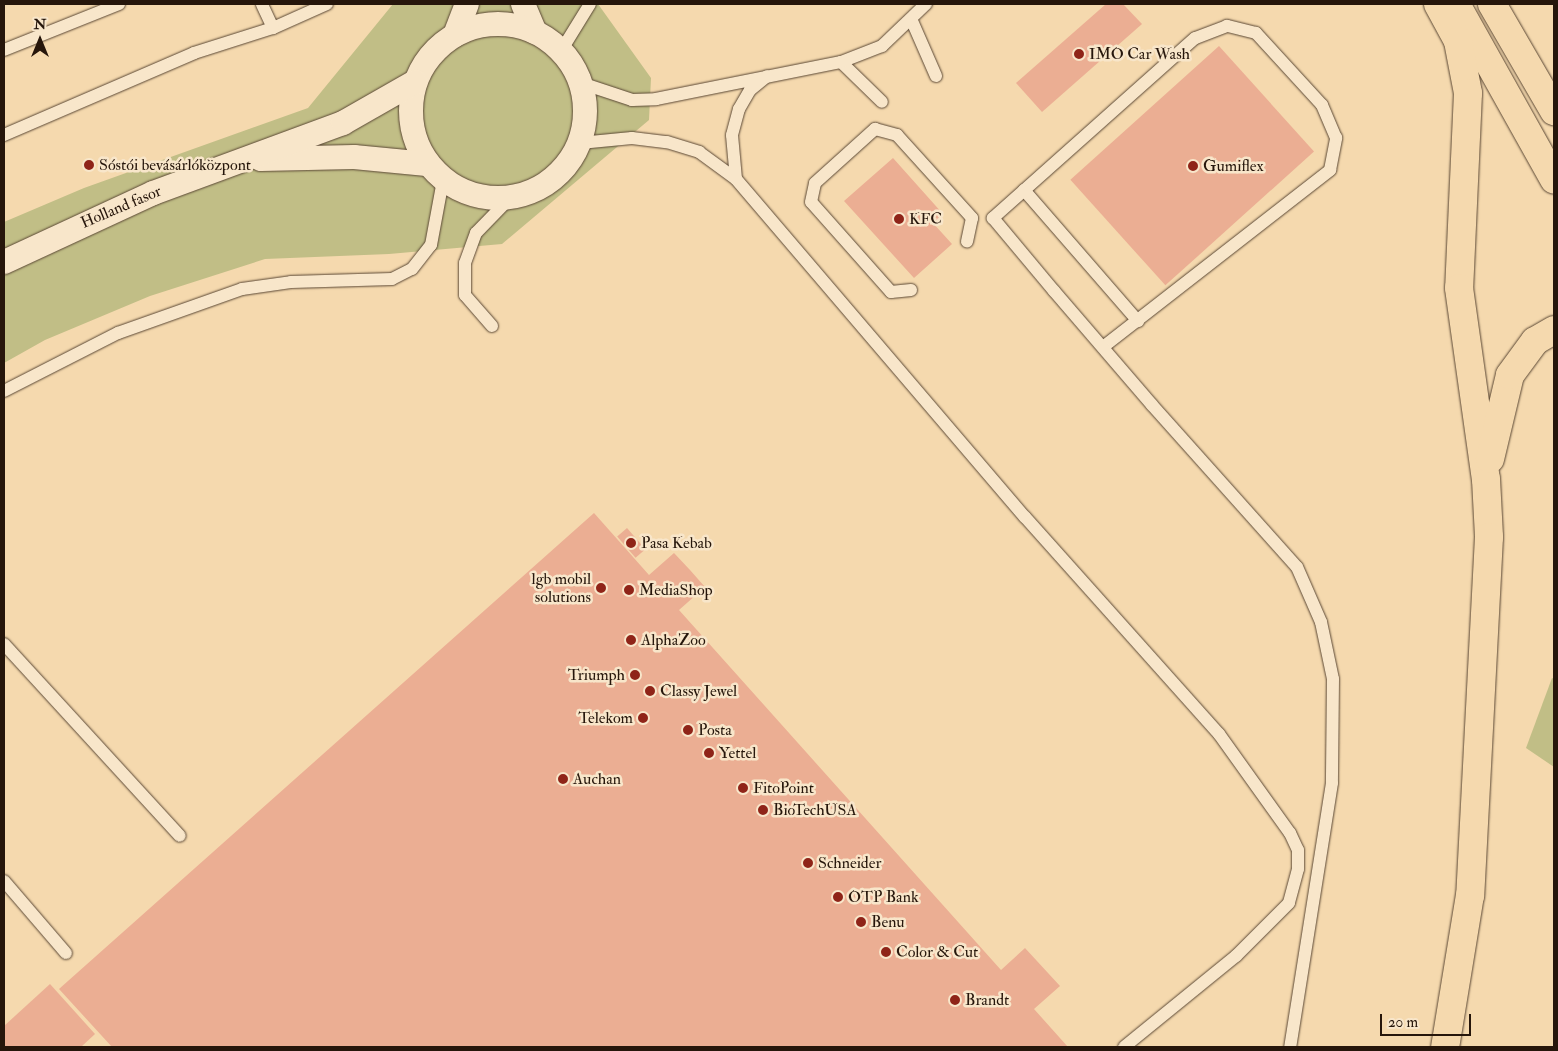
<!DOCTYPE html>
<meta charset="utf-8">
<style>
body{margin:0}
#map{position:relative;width:1558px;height:1051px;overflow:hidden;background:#f5d9ae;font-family:"IM FELL Double Pica",serif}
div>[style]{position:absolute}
.green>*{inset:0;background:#c1be86}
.building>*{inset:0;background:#ebae93;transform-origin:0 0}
.roads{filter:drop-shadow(0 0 1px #5a4734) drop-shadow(0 0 1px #5a4734)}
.lane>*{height:12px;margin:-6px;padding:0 6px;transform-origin:6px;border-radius:6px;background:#f8e6ca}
.street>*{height:24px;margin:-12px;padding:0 12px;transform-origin:12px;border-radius:12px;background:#f8e6ca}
.street>.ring{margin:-12px;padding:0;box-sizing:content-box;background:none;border:24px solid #f8e6ca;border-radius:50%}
.primary>*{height:28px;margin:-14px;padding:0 14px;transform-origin:14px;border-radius:14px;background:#f5d9ae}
.highway>*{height:28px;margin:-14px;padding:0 14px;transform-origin:14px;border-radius:14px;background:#f5d9ae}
.dots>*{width:14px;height:14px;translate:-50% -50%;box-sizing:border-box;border:2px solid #f8e6ca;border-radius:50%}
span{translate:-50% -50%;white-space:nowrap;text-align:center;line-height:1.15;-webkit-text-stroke:5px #f8e6ca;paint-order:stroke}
.poi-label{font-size:16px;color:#26160b}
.left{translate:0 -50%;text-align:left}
.right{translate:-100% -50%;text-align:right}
.street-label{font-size:16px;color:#26160b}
.frame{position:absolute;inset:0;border:5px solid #26160b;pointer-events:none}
.north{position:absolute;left:15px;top:15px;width:50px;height:50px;-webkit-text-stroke:4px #f8e6ca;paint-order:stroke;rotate:0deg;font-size:14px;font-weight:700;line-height:20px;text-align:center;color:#26160b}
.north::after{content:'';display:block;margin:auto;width:18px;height:22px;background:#26160b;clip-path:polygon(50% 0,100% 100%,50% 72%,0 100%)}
.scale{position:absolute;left:1380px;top:1014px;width:91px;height:22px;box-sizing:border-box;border:2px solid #26160b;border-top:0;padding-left:6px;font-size:15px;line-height:18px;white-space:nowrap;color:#26160b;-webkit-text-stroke:4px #f8e6ca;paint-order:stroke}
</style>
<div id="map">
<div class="green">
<i style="clip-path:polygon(393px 4px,598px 4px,651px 78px,649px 120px,502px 244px,389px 254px,265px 259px,150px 296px,45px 340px,4px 363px,4px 222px,84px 188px,308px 108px)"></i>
<i style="clip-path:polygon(1552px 678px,1554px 679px,1554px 767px,1526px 748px)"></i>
</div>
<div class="building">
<i style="clip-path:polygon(1106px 4px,1123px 4px,1142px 24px,1042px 112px,1016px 83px)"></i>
<i style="left:1219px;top:46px;width:142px;height:200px;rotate:48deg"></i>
<i style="clip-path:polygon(893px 158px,943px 214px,933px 223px,952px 244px,914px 278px,844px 201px)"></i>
<i style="clip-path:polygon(594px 513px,649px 575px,674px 553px,690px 570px,705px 587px,679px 610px,1001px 970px,1025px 948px,1060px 986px,1034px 1009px,1068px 1047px,112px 1047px,59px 989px)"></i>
<i style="left:627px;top:528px;width:28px;height:13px;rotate:49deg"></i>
<i style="clip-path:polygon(50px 984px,95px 1034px,81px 1047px,4px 1047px,4px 1026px)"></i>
</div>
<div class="roads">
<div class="lane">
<i style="left:912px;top:21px;width:60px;rotate:66.4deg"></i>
<i style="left:273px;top:28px;width:59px;rotate:-24deg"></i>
<i style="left:4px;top:50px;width:124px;rotate:-21.8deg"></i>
<i style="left:561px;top:51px;width:55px;rotate:-58.3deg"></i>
<i style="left:841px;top:62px;width:57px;rotate:44.3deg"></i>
<i style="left:581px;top:83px;width:54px;rotate:18.4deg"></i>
<i style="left:632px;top:100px;width:24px;rotate:-2deg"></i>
<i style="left:656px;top:99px;width:189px;rotate:-11.3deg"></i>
<i style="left:841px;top:62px;width:44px;rotate:-21.3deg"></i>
<i style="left:882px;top:46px;width:61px;rotate:-43.7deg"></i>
<i style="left:4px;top:135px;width:207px;rotate:-23.3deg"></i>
<i style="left:194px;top:53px;width:83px;rotate:-17.6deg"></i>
<i style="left:273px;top:28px;width:26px;rotate:-115deg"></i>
<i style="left:580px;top:143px;width:52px;rotate:-5.5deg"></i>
<i style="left:632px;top:138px;width:35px;rotate:7deg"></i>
<i style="left:667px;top:142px;width:34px;rotate:17deg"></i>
<i style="left:699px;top:152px;width:46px;rotate:36.1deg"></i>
<i style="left:736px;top:179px;width:445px;rotate:49.5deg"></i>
<i style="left:1025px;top:517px;width:291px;rotate:48.2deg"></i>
<i style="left:1219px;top:734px;width:122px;rotate:54.4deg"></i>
<i style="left:1290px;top:833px;width:19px;rotate:65deg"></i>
<i style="left:1298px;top:850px;width:19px;rotate:90deg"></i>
<i style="left:1298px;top:869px;width:35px;rotate:105deg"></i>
<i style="left:1289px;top:903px;width:75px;rotate:135deg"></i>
<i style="left:1236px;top:956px;width:144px;rotate:140.9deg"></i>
<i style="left:736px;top:179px;width:44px;rotate:-95.2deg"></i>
<i style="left:732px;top:135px;width:27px;rotate:-75deg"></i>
<i style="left:739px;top:109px;width:22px;rotate:-60deg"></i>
<i style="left:750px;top:90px;width:22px;rotate:-39deg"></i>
<i style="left:1024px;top:190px;width:174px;rotate:49deg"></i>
<i style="left:911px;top:290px;width:20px;rotate:174deg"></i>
<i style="left:891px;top:292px;width:120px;rotate:-131.6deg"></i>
<i style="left:811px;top:202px;width:19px;rotate:-78deg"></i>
<i style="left:815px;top:183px;width:81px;rotate:-42deg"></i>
<i style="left:875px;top:129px;width:23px;rotate:15deg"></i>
<i style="left:897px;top:135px;width:112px;rotate:47.9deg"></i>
<i style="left:972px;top:218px;width:24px;rotate:102deg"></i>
<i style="left:492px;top:326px;width:41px;rotate:-131.1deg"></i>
<i style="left:465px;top:295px;width:32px;rotate:-90deg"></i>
<i style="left:465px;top:263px;width:32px;rotate:-70deg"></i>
<i style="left:476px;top:233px;width:49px;rotate:-45.8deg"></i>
<i style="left:1103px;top:347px;width:288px;rotate:-37.9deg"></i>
<i style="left:1330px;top:170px;width:33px;rotate:-79deg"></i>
<i style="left:1336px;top:138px;width:36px;rotate:-113deg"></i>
<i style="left:1322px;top:105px;width:98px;rotate:-132.5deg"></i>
<i style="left:1256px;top:33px;width:30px;rotate:-166deg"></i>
<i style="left:1227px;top:26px;width:34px;rotate:159deg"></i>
<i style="left:1195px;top:38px;width:271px;rotate:138.3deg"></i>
<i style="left:993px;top:218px;width:95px;rotate:50.1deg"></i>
<i style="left:1054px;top:291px;width:150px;rotate:49.3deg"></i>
<i style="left:1152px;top:405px;width:217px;rotate:48.2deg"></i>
<i style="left:1297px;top:567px;width:60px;rotate:66.4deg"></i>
<i style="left:1321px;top:622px;width:58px;rotate:78.1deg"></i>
<i style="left:1333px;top:679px;width:104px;rotate:90.6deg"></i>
<i style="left:1332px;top:783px;width:267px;rotate:99deg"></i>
<i style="left:4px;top:391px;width:128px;rotate:-27deg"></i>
<i style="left:118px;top:333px;width:132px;rotate:-19.5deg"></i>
<i style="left:242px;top:289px;width:49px;rotate:-8.1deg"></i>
<i style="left:291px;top:282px;width:101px;rotate:-1.7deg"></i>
<i style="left:392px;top:279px;width:22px;rotate:-27deg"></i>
<i style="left:412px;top:269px;width:31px;rotate:-52deg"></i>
<i style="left:431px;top:245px;width:66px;rotate:-79.5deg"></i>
<i style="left:4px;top:644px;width:260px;rotate:47.5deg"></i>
<i style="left:4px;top:881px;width:95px;rotate:49.3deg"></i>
</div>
<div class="street">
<i style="left:523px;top:4px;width:30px;rotate:67deg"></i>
<i class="ring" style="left:411px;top:24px;width:150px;height:150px"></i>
<i style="left:455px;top:35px;width:33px;rotate:-69deg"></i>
<i style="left:261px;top:159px;width:93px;rotate:-1.2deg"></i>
<i style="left:354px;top:157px;width:73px;rotate:5.5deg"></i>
<i style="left:4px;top:262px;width:164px;rotate:-24.8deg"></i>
<i style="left:153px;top:193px;width:202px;rotate:-20.2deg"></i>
<i style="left:343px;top:123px;width:83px;rotate:-29.7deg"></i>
</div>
<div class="primary">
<i style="left:1456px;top:4px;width:201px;rotate:60.8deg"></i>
<i style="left:1492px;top:4px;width:124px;rotate:59.9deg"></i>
</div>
<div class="highway">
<i style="left:1438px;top:4px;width:42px;rotate:61.6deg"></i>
<i style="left:1458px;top:41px;width:53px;rotate:79.1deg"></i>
<i style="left:1468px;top:93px;width:195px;rotate:92.6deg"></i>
<i style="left:1459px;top:288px;width:193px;rotate:82deg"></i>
<i style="left:1486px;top:479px;width:58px;rotate:87deg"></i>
<i style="left:1489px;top:537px;width:359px;rotate:93deg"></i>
<i style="left:1470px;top:895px;width:154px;rotate:99.3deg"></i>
<i style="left:1490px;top:459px;width:86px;rotate:-76.6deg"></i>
<i style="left:1510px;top:375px;width:42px;rotate:-53.7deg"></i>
<i style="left:1535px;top:341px;width:22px;rotate:-30deg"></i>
</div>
</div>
<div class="dots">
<i style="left:1079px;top:54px;background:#8f2418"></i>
<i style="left:89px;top:165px;background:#8f2418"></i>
<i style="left:1193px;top:166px;background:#8f2418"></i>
<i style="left:899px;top:219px;background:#8f2418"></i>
<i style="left:631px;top:543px;background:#8f2418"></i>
<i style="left:601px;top:588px;background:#8f2418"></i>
<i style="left:629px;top:590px;background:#8f2418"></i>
<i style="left:631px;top:640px;background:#8f2418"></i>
<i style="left:635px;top:675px;background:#8f2418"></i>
<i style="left:650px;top:691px;background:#8f2418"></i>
<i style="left:643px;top:718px;background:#8f2418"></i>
<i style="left:688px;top:730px;background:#8f2418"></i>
<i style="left:709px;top:753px;background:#8f2418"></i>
<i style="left:563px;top:779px;background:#8f2418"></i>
<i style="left:743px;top:788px;background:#8f2418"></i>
<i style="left:763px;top:810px;background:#8f2418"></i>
<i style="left:808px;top:863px;background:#8f2418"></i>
<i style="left:838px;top:897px;background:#8f2418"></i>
<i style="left:861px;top:922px;background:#8f2418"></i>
<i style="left:886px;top:952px;background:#8f2418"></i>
<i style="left:955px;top:1000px;background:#8f2418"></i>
</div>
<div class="poi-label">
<span class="left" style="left:1089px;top:54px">IMO Car Wash</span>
<span class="left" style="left:99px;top:165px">Sóstói bevásárlóközpont</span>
<span class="left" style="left:1203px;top:166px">Gumiflex</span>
<span class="left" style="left:909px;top:219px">KFC</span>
<span class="left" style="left:641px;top:543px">Pasa Kebab</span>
<span class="right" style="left:591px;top:588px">lgb mobil<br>solutions</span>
<span class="left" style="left:639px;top:590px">MediaShop</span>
<span class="left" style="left:641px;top:640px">AlphaZoo</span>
<span class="right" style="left:625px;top:675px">Triumph</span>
<span class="left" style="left:660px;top:691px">Classy Jewel</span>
<span class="right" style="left:633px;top:718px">Telekom</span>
<span class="left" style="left:698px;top:730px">Posta</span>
<span class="left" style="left:719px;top:753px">Yettel</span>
<span class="left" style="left:573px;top:779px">Auchan</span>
<span class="left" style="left:753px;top:788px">FitoPoint</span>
<span class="left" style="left:773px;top:810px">BioTechUSA</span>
<span class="left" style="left:818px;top:863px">Schneider</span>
<span class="left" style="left:848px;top:897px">OTP Bank</span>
<span class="left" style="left:871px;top:922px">Benu</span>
<span class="left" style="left:896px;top:952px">Color &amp; Cut</span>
<span class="left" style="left:965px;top:1000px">Brandt</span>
</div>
<div class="street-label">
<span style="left:121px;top:207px;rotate:-23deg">Holland fasor</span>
</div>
<div class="frame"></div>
<div class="north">N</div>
<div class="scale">20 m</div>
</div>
